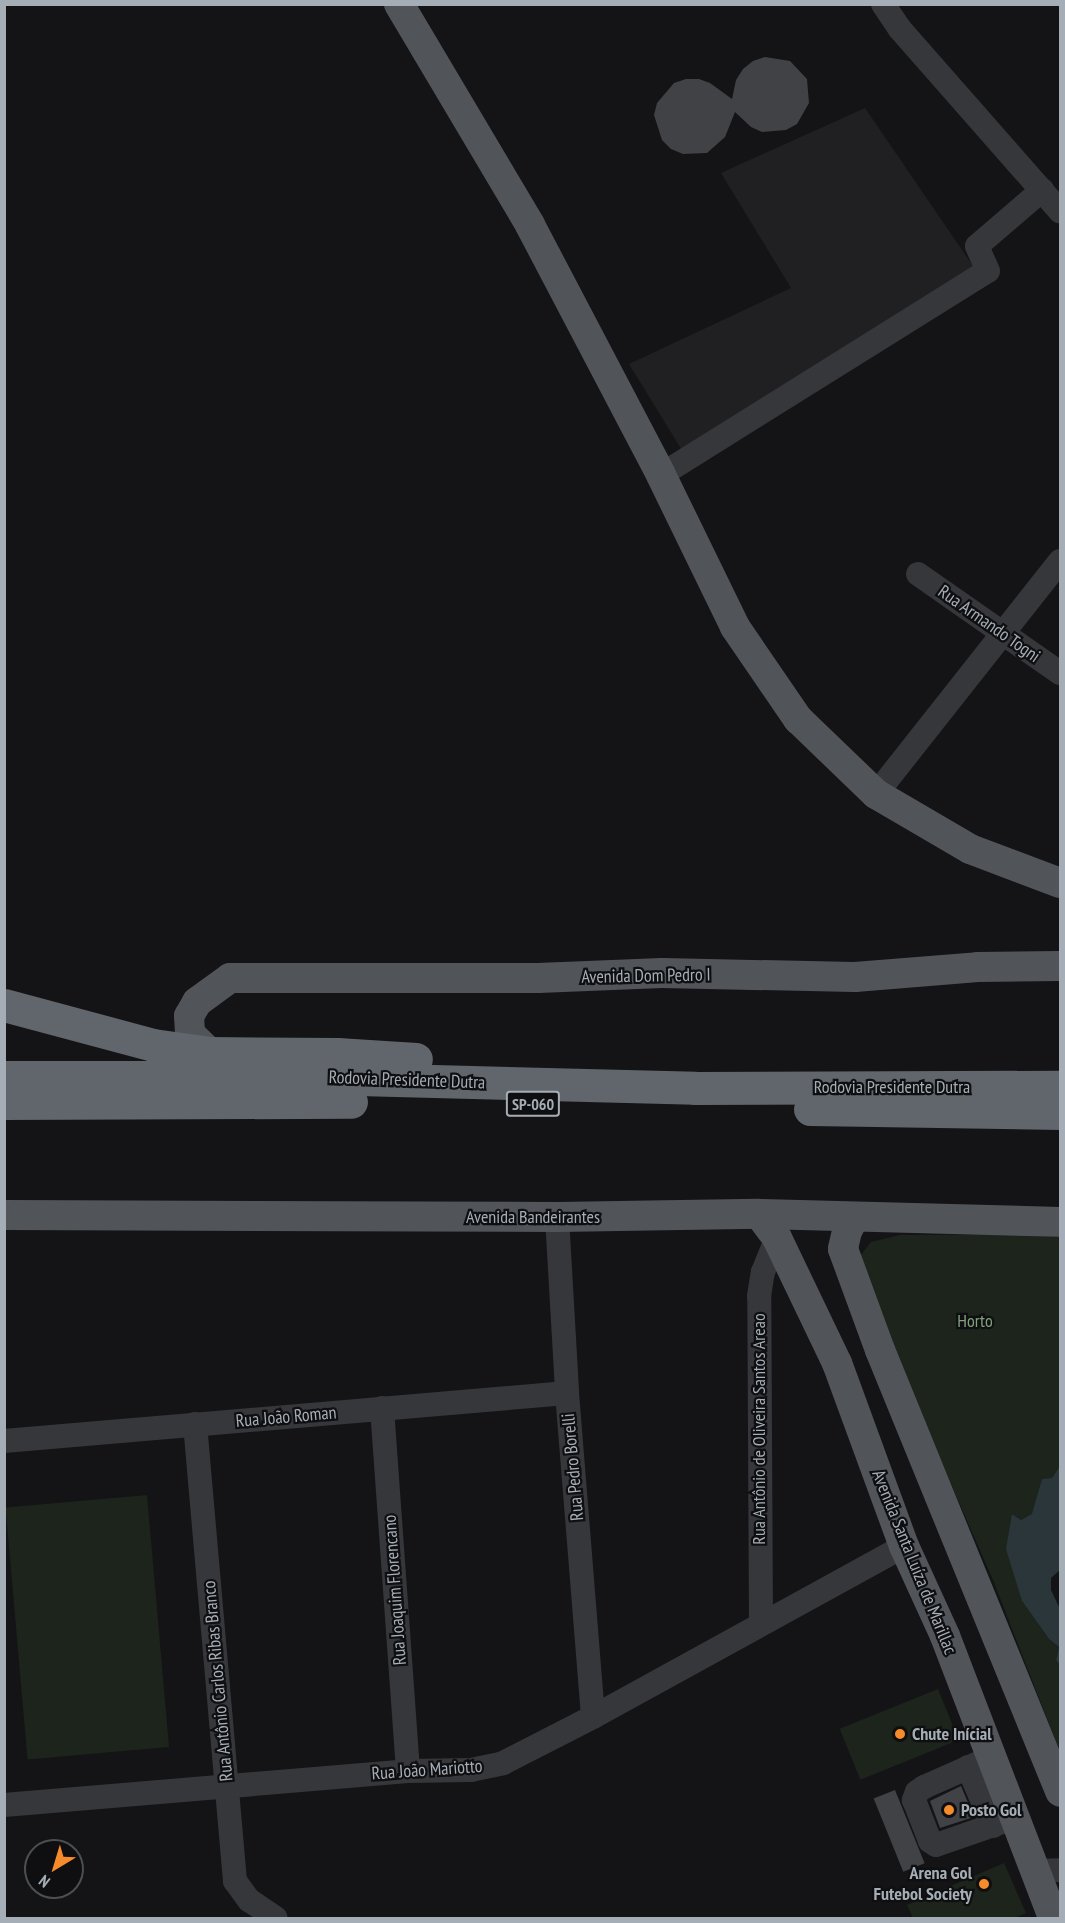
<!DOCTYPE html>
<meta charset="utf-8">
<style>
body{margin:0}
#map{position:relative;width:1065px;height:1923px;overflow:hidden;background:#141416;font-family:"PT Sans Narrow",sans-serif}
div>[style]{position:absolute}
.built>*{inset:0;background:#202023}
.green>*{inset:0;background:#1c241c;transform-origin:0 0}
.water>*{inset:0;background:#2a363a}
.building>*{inset:0;background:#404246;transform-origin:0 0}
.minor>*{height:24px;margin:-12px;padding:0 12px;transform-origin:12px;border-radius:12px;background:#35373b}
.major>*{height:30px;margin:-15px;padding:0 15px;transform-origin:15px;border-radius:15px;background:#51555a}
.highway>*{height:33px;margin:-16.5px;padding:0 16.5px;transform-origin:16.5px;border-radius:16.5px;background:#61666c}
.dots>*{width:16px;height:16px;translate:-50% -50%;box-sizing:border-box;border:3px solid #0f0f11;border-radius:50%}
span{translate:-50% -50%;white-space:nowrap;text-align:center;line-height:1.15;-webkit-text-stroke:4.5px #0f0f11;paint-order:stroke}
.shield-label span{padding:2px 4px;background:#0f0f11;border:2px solid;border-radius:4px;-webkit-text-stroke-width:0}
.shield-label{font-size:16px;color:#a5aeb6;font-weight:700}
.street-label{font-size:18px;color:#a5aeb6}
.park-label{font-size:18px;color:#81a27c}
.poi-label{font-size:18px;color:#a5aeb6;font-weight:700}
.left{translate:0 -50%;text-align:left}
.right{translate:-100% -50%;text-align:right}
.frame{position:absolute;inset:0;border:6px solid #a5aeb6;pointer-events:none}
.north{position:absolute;left:24px;top:1839px;width:60px;height:60px;box-sizing:border-box;background:#0f0f11;border:2px solid #4b4f53;border-radius:50%;rotate:218deg;font-size:16px;font-weight:700;line-height:24px;text-align:center;color:#a5aeb6}
.north::after{content:'';display:block;margin:auto;width:21px;height:27px;background:#f68b2c;clip-path:polygon(50% 0,100% 100%,50% 72%,0 100%)}
</style>
<div id="map">
<div class="built">
<i style="clip-path:polygon(865px 108px,975px 269px,683px 452px,629px 364px,791px 288px,721px 173px)"></i>
</div>
<div class="green">
<i style="clip-path:polygon(1060px 1234px,1060px 1466px,1052px 1478px,1042px 1479px,1033px 1514px,1021px 1520px,1012px 1514px,1016px 1575px,1022px 1601px,1049px 1639px,1059px 1647px,1056px 1659px,1060px 1665px,1060px 1752px,993px 1580px,894px 1354px,860px 1256px,871px 1242px,900px 1235px)"></i>
<i style="left:147px;top:1495px;width:253px;height:142px;rotate:85deg"></i>
<i style="left:938px;top:1689px;width:55px;height:106px;rotate:68deg"></i>
<i style="clip-path:polygon(1004px 1863px,1026px 1913px,1014px 1918px,913px 1918px,907px 1905px)"></i>
</div>
<div class="water">
<i style="clip-path:polygon(1060px 1466px,1060px 1570px,1051px 1578px,1051px 1590px,1060px 1609px,1060px 1665px,1056px 1660px,1059px 1647px,1049px 1639px,1022px 1601px,1006px 1549px,1012px 1514px,1021px 1520px,1032px 1514px,1042px 1479px,1052px 1478px)"></i>
</div>
<div class="building">
<i style="clip-path:polygon(765px 57px,790px 61px,807px 79px,809px 103px,797px 124px,786px 130px,762px 132px,751px 127px,735px 112px,725px 137px,707px 153px,683px 154px,671px 149px,662px 140px,654px 115px,657px 103px,674px 83px,686px 79px,699px 79px,710px 83px,732px 99px,736px 80px,743px 69px,753px 61px)"></i>
<i style="clip-path:polygon(961px 1786px,974px 1817px,940px 1828px,930px 1801px)"></i>
<i style="left:895px;top:1790px;width:79px;height:23px;rotate:68deg"></i>
</div>
<div class="minor">
<i style="left:883px;top:4px;width:29px;rotate:56deg"></i>
<i style="left:899px;top:28px;width:244px;rotate:48.7deg"></i>
<i style="left:661px;top:475px;width:385px;rotate:-32deg"></i>
<i style="left:988px;top:271px;width:27px;rotate:-114deg"></i>
<i style="left:977px;top:246px;width:86px;rotate:-40.7deg"></i>
<i style="left:918px;top:574px;width:173px;rotate:34.9deg"></i>
<i style="left:876px;top:794px;width:297px;rotate:-51.7deg"></i>
<i style="left:557px;top:1217px;width:176px;rotate:86.7deg"></i>
<i style="left:567px;top:1393px;width:325px;rotate:85.4deg"></i>
<i style="left:382px;top:1408px;width:364px;rotate:85.9deg"></i>
<i style="left:195px;top:1424px;width:459px;rotate:85deg"></i>
<i style="left:235px;top:1881px;width:24px;rotate:54deg"></i>
<i style="left:249px;top:1900px;width:32px;rotate:34deg"></i>
<i style="left:4px;top:1441px;width:565px;rotate:-4.87deg"></i>
<i style="left:761px;top:1624px;width:328px;rotate:-90.3deg"></i>
<i style="left:759px;top:1296px;width:24px;rotate:-81deg"></i>
<i style="left:763px;top:1272px;width:37px;rotate:-68deg"></i>
<i style="left:992px;top:1757px;width:74px;rotate:156.2deg"></i>
<i style="left:924px;top:1787px;width:9px;rotate:144deg"></i>
<i style="left:917px;top:1792px;width:9px;rotate:111deg"></i>
<i style="left:914px;top:1800px;width:44px;rotate:68.7deg"></i>
<i style="left:930px;top:1841px;width:7px;rotate:34deg"></i>
<i style="left:936px;top:1845px;width:83px;rotate:-19.1deg"></i>
<i style="left:968px;top:1767px;width:64px;rotate:67deg"></i>
<i style="left:4px;top:1805px;width:405px;rotate:-4.8deg"></i>
<i style="left:408px;top:1771px;width:63px;rotate:-0.9deg"></i>
<i style="left:471px;top:1770px;width:33px;rotate:-12deg"></i>
<i style="left:503px;top:1763px;width:101px;rotate:-27.1deg"></i>
<i style="left:593px;top:1717px;width:355px;rotate:-28.8deg"></i>
<i style="left:1035px;top:1871px;width:25px;rotate:-2deg"></i>
</div>
<div class="major">
<i style="left:399px;top:4px;width:257px;rotate:59.3deg"></i>
<i style="left:530px;top:225px;width:282px;rotate:62.3deg"></i>
<i style="left:661px;top:475px;width:169px;rotate:64deg"></i>
<i style="left:735px;top:627px;width:112px;rotate:55.6deg"></i>
<i style="left:798px;top:719px;width:108px;rotate:43.9deg"></i>
<i style="left:876px;top:794px;width:109px;rotate:30.3deg"></i>
<i style="left:970px;top:849px;width:96px;rotate:20.7deg"></i>
<i style="left:210px;top:1053px;width:28px;rotate:-136deg"></i>
<i style="left:190px;top:1034px;width:18px;rotate:-93deg"></i>
<i style="left:189px;top:1016px;width:16px;rotate:-60deg"></i>
<i style="left:197px;top:1002px;width:41px;rotate:-36deg"></i>
<i style="left:230px;top:978px;width:308px"></i>
<i style="left:538px;top:978px;width:124px;rotate:-2.3deg"></i>
<i style="left:662px;top:973px;width:193px;rotate:1.2deg"></i>
<i style="left:855px;top:977px;width:123px;rotate:-4.6deg"></i>
<i style="left:978px;top:967px;width:82px;rotate:-0.7deg"></i>
<i style="left:759px;top:1214px;width:30px;rotate:53deg"></i>
<i style="left:777px;top:1238px;width:139px;rotate:64.4deg"></i>
<i style="left:837px;top:1363px;width:195px;rotate:69.9deg"></i>
<i style="left:904px;top:1546px;width:99px;rotate:65.5deg"></i>
<i style="left:945px;top:1636px;width:302px;rotate:69deg"></i>
<i style="left:4px;top:1215px;width:553px;rotate:0.21deg"></i>
<i style="left:557px;top:1217px;width:202px;rotate:-0.9deg"></i>
<i style="left:759px;top:1214px;width:301px;rotate:1.5deg"></i>
<i style="left:854px;top:1218px;width:15px;rotate:118deg"></i>
<i style="left:847px;top:1231px;width:18px;rotate:103deg"></i>
<i style="left:843px;top:1249px;width:108px;rotate:69.9deg"></i>
<i style="left:880px;top:1350px;width:477px;rotate:67.8deg"></i>
</div>
<div class="highway">
<i style="left:4px;top:1005px;width:154px;rotate:15deg"></i>
<i style="left:153px;top:1045px;width:58px;rotate:8deg"></i>
<i style="left:210px;top:1053px;width:127px;rotate:0.5deg"></i>
<i style="left:337px;top:1054px;width:79px;rotate:3.6deg"></i>
<i style="left:4px;top:1077px;width:278px"></i>
<i style="left:282px;top:1077px;width:413px;rotate:1.5deg"></i>
<i style="left:695px;top:1088px;width:365px;rotate:-0.2deg"></i>
<i style="left:4px;top:1103px;width:347px;rotate:-0.2deg"></i>
<i style="left:810px;top:1109px;width:250px;rotate:0.9deg"></i>
</div>
<div class="dots">
<i style="left:900px;top:1734px;background:#f68b2c"></i>
<i style="left:949px;top:1810px;background:#f68b2c"></i>
<i style="left:984px;top:1884px;background:#f68b2c"></i>
</div>
<div class="shield-label">
<span style="left:533px;top:1104px">SP-060</span>
</div>
<div class="street-label">
<span style="left:989px;top:624px;rotate:35deg">Rua Armando Togni</span>
<span style="left:646px;top:976px;rotate:-1deg">Avenida Dom Pedro I</span>
<span style="left:407px;top:1080px;rotate:2deg">Rodovia Presidente Dutra</span>
<span style="left:892px;top:1087px">Rodovia Presidente Dutra</span>
<span style="left:533px;top:1217px">Avenida Bandeirantes</span>
<span style="left:286px;top:1417px;rotate:-5deg">Rua João Roman</span>
<span style="left:759px;top:1429px;rotate:-90deg">Rua Antônio de Oliveira Santos Areao</span>
<span style="left:573px;top:1467px;rotate:-95deg">Rua Pedro Borelli</span>
<span style="left:914px;top:1562px;rotate:68deg">Avenida Santa Luíza de Marillac</span>
<span style="left:395px;top:1590px;rotate:-94deg">Rua Joaquim Florencano</span>
<span style="left:218px;top:1681px;rotate:-95deg">Rua Antônio Carlos Ribas Branco</span>
<span style="left:427px;top:1770px;rotate:-4deg">Rua João Mariotto</span>
</div>
<div class="park-label">
<span style="left:975px;top:1321px">Horto</span>
</div>
<div class="poi-label">
<span class="left" style="left:912px;top:1734px">Chute Inícial</span>
<span class="left" style="left:961px;top:1810px">Posto Gol</span>
<span class="right" style="left:972px;top:1884px">Arena Gol<br>Futebol Society</span>
</div>
<div class="frame"></div>
<div class="north">N</div>
</div>
